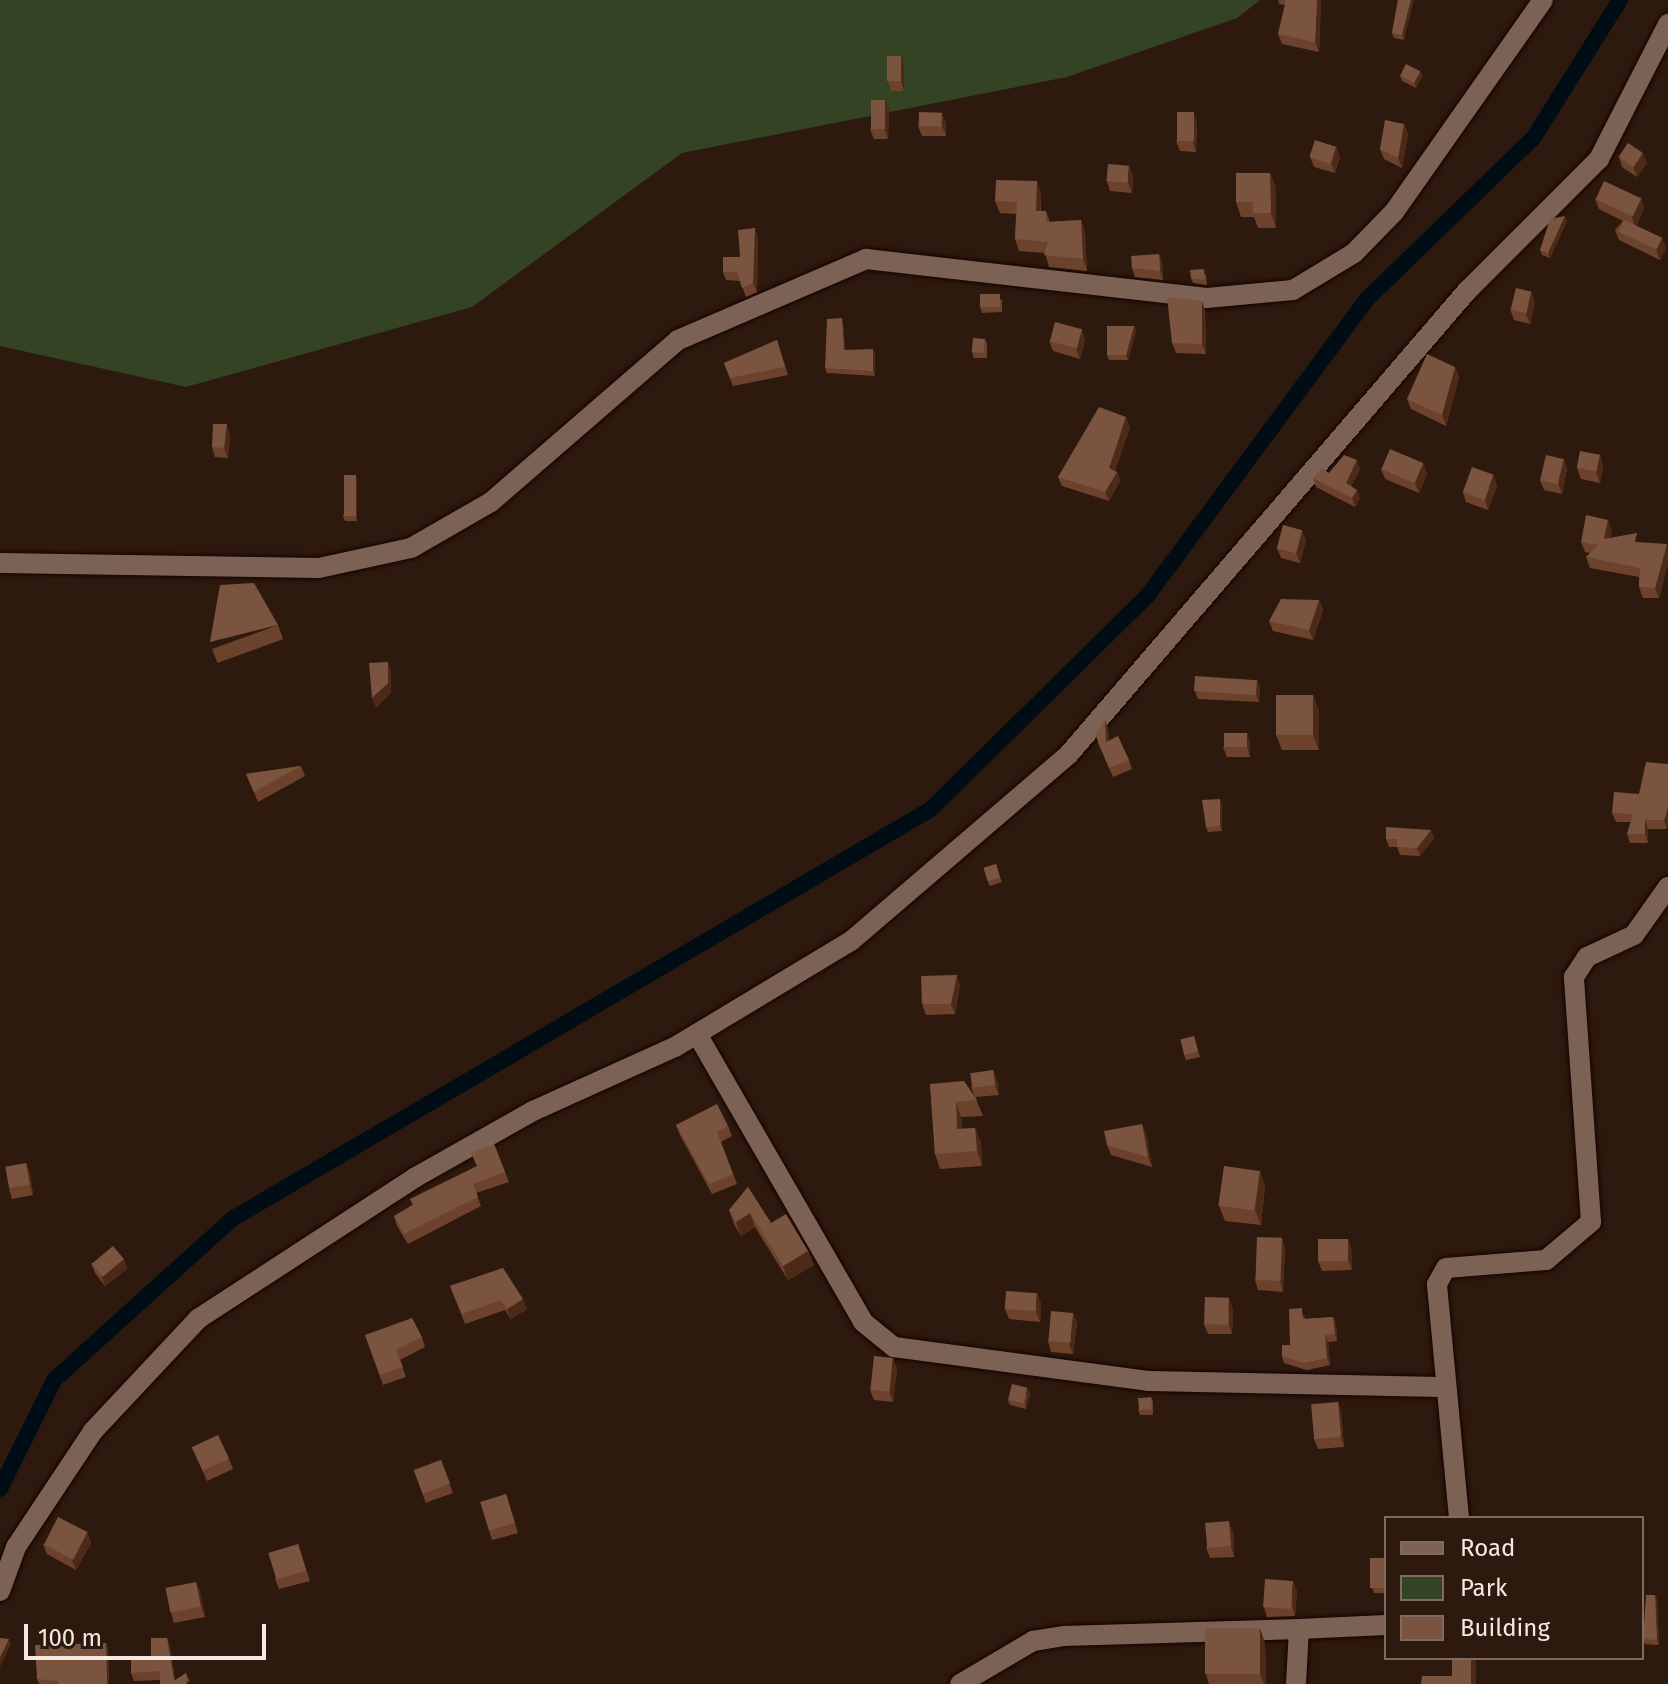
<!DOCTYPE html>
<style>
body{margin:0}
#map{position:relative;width:1668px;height:1684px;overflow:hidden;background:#2e190e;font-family:"Fira Sans",sans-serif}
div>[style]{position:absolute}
.green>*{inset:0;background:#344324}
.canal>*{height:16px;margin:-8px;padding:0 8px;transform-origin:8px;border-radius:8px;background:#000d15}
.roads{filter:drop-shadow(0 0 2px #150400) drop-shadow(0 0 2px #150400)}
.street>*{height:20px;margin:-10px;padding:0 10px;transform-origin:10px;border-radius:10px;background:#7b6255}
.wall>*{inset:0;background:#6c422c;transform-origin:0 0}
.shaded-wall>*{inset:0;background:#4d2a18}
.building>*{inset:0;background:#7a543f;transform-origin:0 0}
span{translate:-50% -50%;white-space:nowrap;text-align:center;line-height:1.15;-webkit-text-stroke:6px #2e190e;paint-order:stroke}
.legend{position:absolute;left:1384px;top:1516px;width:260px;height:144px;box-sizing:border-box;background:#2e190e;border:2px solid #7e6c62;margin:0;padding:10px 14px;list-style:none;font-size:24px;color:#f7e8e1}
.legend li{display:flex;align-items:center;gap:16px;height:40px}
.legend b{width:40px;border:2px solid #7e6c62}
.scale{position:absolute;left:24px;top:1624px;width:242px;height:36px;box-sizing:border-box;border:4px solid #f7e8e1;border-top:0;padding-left:10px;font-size:24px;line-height:28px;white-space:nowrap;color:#f7e8e1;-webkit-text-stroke:6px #2e190e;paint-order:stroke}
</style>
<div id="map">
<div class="green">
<i style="clip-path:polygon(0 0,1260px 0,1237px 18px,1067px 77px,682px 153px,472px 307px,186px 387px,0 346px)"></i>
</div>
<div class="canal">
<i style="left:0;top:1489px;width:122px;rotate:-63.6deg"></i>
<i style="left:54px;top:1380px;width:240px;rotate:-42.1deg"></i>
<i style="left:232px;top:1219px;width:810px;rotate:-30.39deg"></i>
<i style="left:931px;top:809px;width:305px;rotate:-44.6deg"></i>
<i style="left:1148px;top:595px;width:367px;rotate:-53.5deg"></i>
<i style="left:1366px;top:300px;width:234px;rotate:-44.1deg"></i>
<i style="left:1534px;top:137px;width:162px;rotate:-57.9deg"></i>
</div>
<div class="roads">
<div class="street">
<i style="left:0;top:563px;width:319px;rotate:0.9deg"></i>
<i style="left:319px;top:568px;width:94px;rotate:-12.3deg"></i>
<i style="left:411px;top:548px;width:92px;rotate:-29.9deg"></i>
<i style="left:491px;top:502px;width:247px;rotate:-40.9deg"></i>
<i style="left:678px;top:340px;width:205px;rotate:-23.3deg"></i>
<i style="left:866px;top:259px;width:343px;rotate:6.5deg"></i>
<i style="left:1207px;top:298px;width:86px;rotate:-5.3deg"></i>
<i style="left:1293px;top:290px;width:71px;rotate:-31.2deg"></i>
<i style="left:1354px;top:253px;width:57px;rotate:-45.7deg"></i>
<i style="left:1394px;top:212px;width:259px;rotate:-54.9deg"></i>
<i style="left:697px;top:1034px;width:332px;rotate:60deg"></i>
<i style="left:863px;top:1322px;width:40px;rotate:39deg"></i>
<i style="left:894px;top:1347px;width:256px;rotate:7.6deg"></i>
<i style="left:1148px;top:1381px;width:294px;rotate:1.2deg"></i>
<i style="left:1459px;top:1518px;width:235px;rotate:-95.4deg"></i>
<i style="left:1437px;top:1284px;width:18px;rotate:-61deg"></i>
<i style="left:1446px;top:1268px;width:100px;rotate:-4.6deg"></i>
<i style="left:1546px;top:1260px;width:59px;rotate:-40.2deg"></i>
<i style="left:1591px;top:1222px;width:246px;rotate:-94deg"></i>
<i style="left:1574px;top:977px;width:24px;rotate:-57deg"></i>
<i style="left:1587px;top:957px;width:52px;rotate:-25.1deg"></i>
<i style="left:1634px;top:935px;width:59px;rotate:-54.7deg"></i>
<i style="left:0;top:1591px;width:47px;rotate:-70deg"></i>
<i style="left:16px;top:1547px;width:139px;rotate:-56.4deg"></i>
<i style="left:93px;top:1431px;width:154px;rotate:-46.8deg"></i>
<i style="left:198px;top:1319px;width:260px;rotate:-33.1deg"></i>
<i style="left:416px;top:1177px;width:134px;rotate:-29.4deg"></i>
<i style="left:533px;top:1111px;width:156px;rotate:-24.3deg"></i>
<i style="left:675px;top:1047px;width:205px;rotate:-31.1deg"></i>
<i style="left:851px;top:941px;width:287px;rotate:-40.6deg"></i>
<i style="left:1069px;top:754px;width:611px;rotate:-49.32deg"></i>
<i style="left:1467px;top:291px;width:187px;rotate:-45deg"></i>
<i style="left:1599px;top:159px;width:152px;rotate:-62.9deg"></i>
<i style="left:960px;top:1684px;width:85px;rotate:-30.5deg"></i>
<i style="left:1033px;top:1641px;width:32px;rotate:-9deg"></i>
<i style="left:1065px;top:1636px;width:234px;rotate:-1.7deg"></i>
<i style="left:1296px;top:1684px;width:55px;rotate:-86.9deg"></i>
<i style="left:1299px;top:1629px;width:87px;rotate:-2.6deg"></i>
</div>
</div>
<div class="wall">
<i style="clip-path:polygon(1278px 0,1321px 0,1319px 52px,1282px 44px,1278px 34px,1285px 5px,1279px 4px)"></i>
<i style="clip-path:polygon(1398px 0,1404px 40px,1394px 38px,1392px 33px)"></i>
<i style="clip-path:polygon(904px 66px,904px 91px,891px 91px,888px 81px)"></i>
<i style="clip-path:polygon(1420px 71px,1422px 76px,1416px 88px,1402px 81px,1400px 76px)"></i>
<i style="clip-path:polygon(889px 110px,888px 139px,874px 139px,870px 129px)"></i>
<i style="clip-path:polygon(946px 123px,946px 136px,922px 136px,918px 126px)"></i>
<i style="clip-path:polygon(1197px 123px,1196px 152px,1180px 151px,1176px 141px)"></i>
<i style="clip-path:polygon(1404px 124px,1408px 134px,1402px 168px,1384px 159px,1380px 149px)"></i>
<i style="clip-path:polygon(1336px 147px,1340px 157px,1335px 173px,1314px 167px,1310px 157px)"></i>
<i style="clip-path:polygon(1619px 157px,1647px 163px,1637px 177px,1622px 167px)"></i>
<i style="clip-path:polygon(1270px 173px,1276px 188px,1276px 228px,1258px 228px,1254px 217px,1241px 217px,1236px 202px)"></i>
<i style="clip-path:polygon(1133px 176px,1132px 193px,1110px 191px,1107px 181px)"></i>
<i style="clip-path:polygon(1041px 194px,1041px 211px,1046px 211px,1050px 222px,1081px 220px,1085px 232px,1087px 271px,1049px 267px,1045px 253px,1019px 251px,1015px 239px,1016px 214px,1000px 213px,995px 201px)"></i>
<i style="clip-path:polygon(1641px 198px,1644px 208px,1636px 226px,1662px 238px,1666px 248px,1660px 260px,1619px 240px,1615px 230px,1623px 221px,1599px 209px,1595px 199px)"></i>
<i style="clip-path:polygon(1567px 221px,1550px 258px,1542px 255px,1540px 250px)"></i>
<i style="clip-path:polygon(758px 237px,757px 292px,746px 297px,740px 281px,726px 280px,723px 272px,740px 257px)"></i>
<i style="clip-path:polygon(1159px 254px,1162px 263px,1163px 280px,1135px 277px,1132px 268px)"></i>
<i style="clip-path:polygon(1206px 274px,1207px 285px,1193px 283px,1191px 278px)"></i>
<i style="clip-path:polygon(1002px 299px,1002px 312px,982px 313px,980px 307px)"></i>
<i style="clip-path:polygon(1535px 303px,1530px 324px,1514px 320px,1510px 309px)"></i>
<i style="clip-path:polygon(1205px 311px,1206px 354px,1176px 353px,1172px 343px)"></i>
<i style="clip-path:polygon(843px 323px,845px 350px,875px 354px,875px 376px,827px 373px,825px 368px)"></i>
<i style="clip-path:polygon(1134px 326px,1136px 331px,1128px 360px,1109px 360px,1107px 355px)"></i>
<i style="clip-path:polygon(985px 339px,987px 344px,987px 358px,974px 358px,972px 352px)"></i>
<i style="clip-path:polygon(777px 340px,788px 375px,733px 386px,724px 363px)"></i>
<i style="clip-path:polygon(1085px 340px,1080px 359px,1053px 351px,1049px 341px)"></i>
<i style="clip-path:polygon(1455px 367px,1459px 377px,1446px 426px,1411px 409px,1407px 399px)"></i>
<i style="clip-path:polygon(1130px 427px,1115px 471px,1117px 472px,1120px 481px,1109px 501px,1062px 486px,1058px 477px)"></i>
<i style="clip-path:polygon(230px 434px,228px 458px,215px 457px,212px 447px)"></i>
<i style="clip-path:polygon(1600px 455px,1603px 466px,1600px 483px,1581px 479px,1577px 468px)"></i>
<i style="clip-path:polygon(1564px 459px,1567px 469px,1562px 494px,1544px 490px,1540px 480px)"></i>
<i style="clip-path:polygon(1423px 463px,1427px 474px,1419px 493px,1385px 479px,1381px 469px)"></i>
<i style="clip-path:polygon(1360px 469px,1351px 486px,1360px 498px,1355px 507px,1316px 487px,1313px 478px,1329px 473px)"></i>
<i style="clip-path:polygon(357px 480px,357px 521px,345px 521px,343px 516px)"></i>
<i style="clip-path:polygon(1497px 486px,1488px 510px,1466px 502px,1463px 492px)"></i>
<i style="clip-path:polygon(1612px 530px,1610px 538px,1668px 548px,1668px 563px,1659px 598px,1643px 598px,1639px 587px,1639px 577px,1590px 568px,1586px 557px,1590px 553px,1585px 552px,1581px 542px)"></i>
<i style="clip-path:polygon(1306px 540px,1300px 563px,1281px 558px,1277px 548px)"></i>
<i style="clip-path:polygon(1319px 600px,1323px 610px,1313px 640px,1273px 631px,1269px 621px)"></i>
<i style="left:278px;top:625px;width:15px;height:70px;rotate:70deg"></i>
<i style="clip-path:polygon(1257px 680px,1260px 688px,1259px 702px,1198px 699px,1195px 691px)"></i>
<i style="clip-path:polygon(1313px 695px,1319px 711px,1319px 750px,1282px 750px,1276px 735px)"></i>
<i style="clip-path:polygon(1105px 720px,1108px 729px,1109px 740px,1129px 760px,1132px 769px,1113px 777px,1098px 743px)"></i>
<i style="clip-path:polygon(1247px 733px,1250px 743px,1250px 757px,1227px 757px,1223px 747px)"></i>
<i style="clip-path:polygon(1668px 764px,1667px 829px,1648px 829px,1648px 843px,1630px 843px,1627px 834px,1631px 822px,1616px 822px,1612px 813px,1639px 794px)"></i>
<i style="clip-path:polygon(301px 766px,305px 776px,258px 802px,246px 774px)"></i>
<i style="clip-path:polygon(1222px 804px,1222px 831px,1208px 832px,1206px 827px)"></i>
<i style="clip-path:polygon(1431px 830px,1434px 838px,1420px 856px,1400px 855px,1397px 847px,1389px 847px,1386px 839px)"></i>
<i style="left:996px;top:864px;width:19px;height:13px;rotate:72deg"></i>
<i style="clip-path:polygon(960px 985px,955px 1014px,926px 1015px,922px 1004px)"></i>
<i style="clip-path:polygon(1194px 1036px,1200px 1057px,1186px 1060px,1184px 1055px)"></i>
<i style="clip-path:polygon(993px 1070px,997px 1080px,999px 1095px,975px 1097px,983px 1116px,961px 1117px,962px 1129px,975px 1128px,981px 1143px,982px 1166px,940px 1169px,935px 1154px,930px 1084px,975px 1097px,971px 1087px)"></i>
<i style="clip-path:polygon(1142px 1124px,1146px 1134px,1152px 1167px,1111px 1155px,1107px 1145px)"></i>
<i style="clip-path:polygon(676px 1125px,728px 1126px,732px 1136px,721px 1142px,737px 1184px,712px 1194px,680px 1135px)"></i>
<i style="clip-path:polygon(494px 1144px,509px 1182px,476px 1193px,481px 1206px,408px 1244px,397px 1226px,394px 1216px,476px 1167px)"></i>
<i style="clip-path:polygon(26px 1163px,30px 1173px,33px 1195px,12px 1199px,9px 1189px)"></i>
<i style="clip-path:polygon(1260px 1171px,1265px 1186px,1261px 1225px,1225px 1221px,1219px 1206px)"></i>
<i style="clip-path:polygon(748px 1187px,771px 1223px,808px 1251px,814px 1265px,788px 1280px,755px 1227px,741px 1236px,734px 1224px,729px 1210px)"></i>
<i style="clip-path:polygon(1282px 1238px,1285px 1248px,1283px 1292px,1258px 1290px,1255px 1280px)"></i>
<i style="clip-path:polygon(1348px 1239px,1351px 1249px,1352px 1270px,1322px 1271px,1318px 1261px)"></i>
<i style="clip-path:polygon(124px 1259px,127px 1269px,105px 1286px,95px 1273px,91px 1263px)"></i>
<i style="clip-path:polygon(503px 1268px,527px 1309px,511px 1319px,505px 1310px,465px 1324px,450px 1286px)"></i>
<i style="clip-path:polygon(1041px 1303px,1040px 1322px,1009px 1319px,1005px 1309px)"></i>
<i style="clip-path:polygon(1233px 1308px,1232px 1334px,1208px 1334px,1204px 1324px)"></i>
<i style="clip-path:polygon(1073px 1313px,1077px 1323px,1073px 1354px,1051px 1352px,1048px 1341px)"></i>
<i style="clip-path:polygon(1304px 1315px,1305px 1319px,1333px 1317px,1336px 1324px,1337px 1341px,1328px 1342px,1330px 1365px,1307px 1370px,1284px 1363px,1282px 1356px,1290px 1345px)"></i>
<i style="clip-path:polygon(365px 1335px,422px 1337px,425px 1347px,400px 1360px,406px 1377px,383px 1385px)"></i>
<i style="clip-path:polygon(897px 1368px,893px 1402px,874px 1400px,870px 1390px)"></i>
<i style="clip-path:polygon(1030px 1393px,1026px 1409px,1010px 1405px,1008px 1400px)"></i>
<i style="clip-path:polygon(1151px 1397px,1153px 1402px,1153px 1415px,1140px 1415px,1138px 1410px)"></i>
<i style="clip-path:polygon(1338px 1402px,1341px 1412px,1344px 1447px,1318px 1449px,1314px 1439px)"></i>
<i style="clip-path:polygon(192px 1447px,229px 1459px,233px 1469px,207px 1481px)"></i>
<i style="left:441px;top:1460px;width:35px;height:29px;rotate:70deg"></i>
<i style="clip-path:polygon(506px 1494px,518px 1533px,492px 1540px,489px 1530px)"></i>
<i style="clip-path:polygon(1233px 1531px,1234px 1557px,1210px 1558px,1206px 1547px)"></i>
<i style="clip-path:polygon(87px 1532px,91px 1543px,76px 1570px,47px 1554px,43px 1544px)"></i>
<i style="clip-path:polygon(298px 1544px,310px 1581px,279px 1589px,275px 1579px)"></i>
<i style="clip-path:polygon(1386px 1561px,1386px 1593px,1374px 1593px,1372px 1588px)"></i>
<i style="clip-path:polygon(196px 1582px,200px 1592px,205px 1617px,174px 1623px,171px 1613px)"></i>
<i style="clip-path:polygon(1297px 1591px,1295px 1616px,1267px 1617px,1264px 1607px)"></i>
<i style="clip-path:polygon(1655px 1595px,1657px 1600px,1659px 1645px,1645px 1644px,1643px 1639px)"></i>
<i style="clip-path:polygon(167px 1638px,170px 1647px,175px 1680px,186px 1673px,190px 1682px,160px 1680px,134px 1681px,131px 1673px,151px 1656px)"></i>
<i style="clip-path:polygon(1265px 1643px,1266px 1684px,1209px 1684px,1206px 1675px)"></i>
<i style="clip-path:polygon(108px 1648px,109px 1684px,39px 1684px,37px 1679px)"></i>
</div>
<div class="shaded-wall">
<i style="clip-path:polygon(1317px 0,1321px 0,1319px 52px,1315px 42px)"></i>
<i style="clip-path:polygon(1411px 0,1414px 0,1404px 40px,1402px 35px)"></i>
<i style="clip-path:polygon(901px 56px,904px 66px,904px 91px,901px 81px)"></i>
<i style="clip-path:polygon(1420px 71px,1422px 76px,1416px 88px,1414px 82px)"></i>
<i style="clip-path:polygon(885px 100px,889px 110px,888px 139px,884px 129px)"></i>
<i style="clip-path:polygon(1194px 112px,1197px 123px,1196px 152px,1193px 142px)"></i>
<i style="clip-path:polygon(942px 113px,946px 123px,946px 136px,942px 126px)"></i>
<i style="clip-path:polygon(1404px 124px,1408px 134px,1402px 168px,1398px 158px)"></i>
<i style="clip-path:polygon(1336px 147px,1340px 157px,1335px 173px,1331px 163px)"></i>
<i style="clip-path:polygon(1643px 153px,1647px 163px,1637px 177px,1633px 167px)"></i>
<i style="clip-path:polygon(1129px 166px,1133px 176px,1132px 193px,1128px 183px)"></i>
<i style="clip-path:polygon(1270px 173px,1276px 188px,1276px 228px,1271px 213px)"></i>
<i style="clip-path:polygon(1037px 181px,1041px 194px,1040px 223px,1036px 211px)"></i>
<i style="clip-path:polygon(1641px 198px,1644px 208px,1635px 227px,1632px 217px)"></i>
<i style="clip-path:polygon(1565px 216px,1567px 221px,1550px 258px,1548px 253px)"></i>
<i style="clip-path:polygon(1081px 220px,1085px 232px,1087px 271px,1083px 259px)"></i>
<i style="clip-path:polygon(755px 228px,758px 237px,757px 292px,753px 283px)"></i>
<i style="clip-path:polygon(1662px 238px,1666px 248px,1660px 260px,1656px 250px)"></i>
<i style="clip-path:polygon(1159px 254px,1162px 263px,1163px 280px,1160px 271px)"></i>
<i style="clip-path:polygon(1532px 292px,1535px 303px,1530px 324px,1526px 314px)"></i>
<i style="clip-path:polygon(1202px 301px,1205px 311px,1206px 354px,1202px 344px)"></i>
<i style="clip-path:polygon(842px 318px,843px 323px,846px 355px,844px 350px)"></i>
<i style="clip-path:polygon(1134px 326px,1136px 331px,1128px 360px,1126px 355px)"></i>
<i style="clip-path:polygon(1082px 329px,1085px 340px,1080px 359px,1076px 349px)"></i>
<i style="clip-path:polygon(873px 349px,875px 354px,875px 376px,873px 371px)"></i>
<i style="clip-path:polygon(1455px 367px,1459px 377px,1446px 426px,1442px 415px)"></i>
<i style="clip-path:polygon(1126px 417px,1130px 427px,1113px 477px,1109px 468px)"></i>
<i style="clip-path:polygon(227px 424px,230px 434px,228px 458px,224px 448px)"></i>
<i style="clip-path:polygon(1600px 455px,1603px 466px,1600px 483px,1596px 472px)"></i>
<i style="clip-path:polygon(1564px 459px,1567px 469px,1562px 494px,1558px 483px)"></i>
<i style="clip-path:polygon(1357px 460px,1360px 469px,1349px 491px,1346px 483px)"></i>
<i style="clip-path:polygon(1423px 463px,1427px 474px,1419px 493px,1415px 483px)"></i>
<i style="clip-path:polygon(1117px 472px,1120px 481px,1109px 501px,1105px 492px)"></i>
<i style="clip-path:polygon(356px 475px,357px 480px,357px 521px,356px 516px)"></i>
<i style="clip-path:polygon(1494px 475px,1497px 486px,1488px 510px,1485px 500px)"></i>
<i style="clip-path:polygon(1357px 490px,1360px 498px,1355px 507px,1352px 498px)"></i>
<i style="clip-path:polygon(1608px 520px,1612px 530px,1608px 549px,1604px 539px)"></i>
<i style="clip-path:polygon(1302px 530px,1306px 540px,1300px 563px,1296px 553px)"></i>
<i style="clip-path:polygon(1667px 544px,1668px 548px,1668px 563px,1659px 598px,1655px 588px)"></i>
<i style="clip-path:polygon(1319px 600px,1323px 610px,1313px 640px,1309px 630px)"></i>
<i style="clip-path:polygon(388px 662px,391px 672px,391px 693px,376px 708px,372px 698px)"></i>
<i style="clip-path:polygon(1257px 680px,1260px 688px,1259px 702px,1256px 694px)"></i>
<i style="clip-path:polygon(1313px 695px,1319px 711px,1319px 750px,1313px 735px)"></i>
<i style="clip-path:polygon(1105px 720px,1108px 729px,1110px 751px,1106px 742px)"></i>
<i style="clip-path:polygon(1247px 733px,1250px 743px,1250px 757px,1247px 747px)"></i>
<i style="clip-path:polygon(1220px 799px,1222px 804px,1222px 831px,1220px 826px)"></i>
<i style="clip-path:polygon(1668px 808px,1668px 826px,1667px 829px,1664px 820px)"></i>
<i style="clip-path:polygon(1645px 820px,1648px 829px,1648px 843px,1645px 834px)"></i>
<i style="clip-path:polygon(1431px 830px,1434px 838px,1420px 856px,1417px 848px)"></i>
<i style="clip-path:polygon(957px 975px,960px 985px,955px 1014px,951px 1004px)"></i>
<i style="clip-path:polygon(993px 1070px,997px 1080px,999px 1095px,995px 1085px)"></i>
<i style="clip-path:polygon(956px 1102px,961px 1117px,963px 1144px,957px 1129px)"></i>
<i style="clip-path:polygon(1142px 1124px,1146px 1134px,1152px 1167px,1148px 1157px)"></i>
<i style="clip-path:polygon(975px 1128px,981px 1143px,982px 1166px,977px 1151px)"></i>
<i style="clip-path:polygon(26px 1163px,30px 1173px,33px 1195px,30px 1185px)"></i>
<i style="clip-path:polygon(1260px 1171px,1265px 1186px,1261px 1225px,1255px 1210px)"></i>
<i style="clip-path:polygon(750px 1213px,755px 1227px,741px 1236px,736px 1222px)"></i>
<i style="clip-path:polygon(1282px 1238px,1285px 1248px,1283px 1292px,1280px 1281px)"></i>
<i style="clip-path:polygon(1348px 1239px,1351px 1249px,1352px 1270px,1348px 1260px)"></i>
<i style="clip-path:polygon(808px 1251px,814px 1265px,788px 1280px,783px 1266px)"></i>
<i style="clip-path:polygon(124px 1259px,127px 1269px,105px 1286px,101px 1276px)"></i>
<i style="clip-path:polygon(1037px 1293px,1041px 1303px,1040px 1322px,1036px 1312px)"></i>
<i style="clip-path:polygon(1229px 1298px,1233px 1308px,1232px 1334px,1229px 1324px)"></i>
<i style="clip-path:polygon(523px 1299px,527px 1309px,511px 1319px,507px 1309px)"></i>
<i style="clip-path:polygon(1073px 1313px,1077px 1323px,1073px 1354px,1069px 1344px)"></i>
<i style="clip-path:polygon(1333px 1317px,1336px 1324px,1337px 1341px,1335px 1334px)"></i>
<i style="clip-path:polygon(1325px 1335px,1328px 1342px,1330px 1365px,1327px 1358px)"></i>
<i style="clip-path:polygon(893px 1358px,897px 1368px,893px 1402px,889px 1392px)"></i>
<i style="clip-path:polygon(1028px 1388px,1030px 1393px,1026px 1409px,1025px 1404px)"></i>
<i style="clip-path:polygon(1338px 1402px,1341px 1412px,1344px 1447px,1341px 1437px)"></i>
<i style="clip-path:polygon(1229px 1521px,1233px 1531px,1234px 1557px,1231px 1546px)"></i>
<i style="clip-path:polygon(87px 1532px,91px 1543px,76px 1570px,72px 1560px)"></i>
<i style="clip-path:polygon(1293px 1581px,1297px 1591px,1295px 1616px,1292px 1606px)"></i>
<i style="clip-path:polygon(196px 1582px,200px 1592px,205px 1617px,201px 1607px)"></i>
<i style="clip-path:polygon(1655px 1595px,1657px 1600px,1659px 1645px,1657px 1640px)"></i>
<i style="clip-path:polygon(1260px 1628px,1265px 1643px,1266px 1684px,1264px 1684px,1260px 1674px)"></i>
<i style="clip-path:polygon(167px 1638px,170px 1647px,176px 1684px,175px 1684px)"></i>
<i style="clip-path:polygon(9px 1639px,11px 1644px,0 1667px,0 1658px)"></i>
<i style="clip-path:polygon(106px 1643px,108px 1648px,109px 1684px,107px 1684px)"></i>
<i style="clip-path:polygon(1471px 1658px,1474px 1658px,1476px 1662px,1476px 1684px,1471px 1684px)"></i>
</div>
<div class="building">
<i style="clip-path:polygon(1286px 0,1317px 0,1315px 42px,1278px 34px)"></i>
<i style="clip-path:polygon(1398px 0,1411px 0,1402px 35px,1392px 33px)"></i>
<i style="left:887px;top:56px;width:14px;height:25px"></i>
<i style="left:1406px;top:64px;width:16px;height:13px;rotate:27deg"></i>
<i style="left:871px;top:100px;width:14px;height:29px"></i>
<i style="left:919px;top:112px;width:23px;height:14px;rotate:2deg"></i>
<i style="left:1177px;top:112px;width:17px;height:29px"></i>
<i style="clip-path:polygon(1385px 120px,1404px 124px,1398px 158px,1380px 149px)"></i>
<i style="left:1315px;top:140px;width:22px;height:18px;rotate:18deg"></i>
<i style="left:1628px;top:143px;width:18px;height:17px;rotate:34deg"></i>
<i style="left:1108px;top:164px;width:21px;height:17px;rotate:5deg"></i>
<i style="clip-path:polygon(1236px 173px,1270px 173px,1271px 213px,1253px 213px,1253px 202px,1236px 202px)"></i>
<i style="clip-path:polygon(996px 180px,1037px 181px,1036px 211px,1046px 211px,1046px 222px,1081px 220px,1083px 259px,1044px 255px,1048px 242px,1015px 239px,1017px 202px,995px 201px)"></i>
<i style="left:1604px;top:181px;width:41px;height:20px;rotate:25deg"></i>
<i style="clip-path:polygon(1565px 216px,1548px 253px,1540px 250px,1550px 219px)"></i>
<i style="left:1624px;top:220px;width:42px;height:13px;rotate:25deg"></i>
<i style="clip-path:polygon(755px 228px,753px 283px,742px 288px,737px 272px,723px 272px,723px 257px,740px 257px,738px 230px)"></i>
<i style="clip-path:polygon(1159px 254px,1160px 271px,1132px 268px,1131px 256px)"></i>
<i style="clip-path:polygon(1204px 269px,1205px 280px,1191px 278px,1190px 270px)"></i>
<i style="left:1516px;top:288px;width:16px;height:22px;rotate:14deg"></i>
<i style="left:980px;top:294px;width:20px;height:13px"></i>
<i style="clip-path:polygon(1167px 297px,1202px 301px,1202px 344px,1172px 343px)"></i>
<i style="clip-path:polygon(842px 318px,844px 350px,873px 349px,873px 371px,825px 368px,827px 319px)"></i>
<i style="left:1055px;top:322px;width:28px;height:20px;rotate:15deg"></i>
<i style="clip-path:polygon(1107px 326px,1134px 326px,1126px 355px,1107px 355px)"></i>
<i style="left:973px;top:338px;width:12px;height:14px;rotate:5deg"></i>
<i style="clip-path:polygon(777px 340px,785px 367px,730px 378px,724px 363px)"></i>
<i style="clip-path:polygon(1427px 354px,1455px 367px,1442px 415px,1407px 399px)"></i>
<i style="clip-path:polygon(1099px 407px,1126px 417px,1109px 468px,1117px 472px,1105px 492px,1058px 477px)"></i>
<i style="clip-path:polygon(213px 424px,227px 424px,224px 448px,212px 447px)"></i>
<i style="left:1390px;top:449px;width:36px;height:22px;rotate:23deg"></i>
<i style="left:1580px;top:451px;width:20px;height:17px;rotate:11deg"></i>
<i style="clip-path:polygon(1344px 455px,1357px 460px,1346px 483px,1357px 490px,1352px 498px,1313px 478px,1322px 468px,1329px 473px)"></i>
<i style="left:1546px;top:455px;width:18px;height:26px;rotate:13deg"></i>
<i style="left:1472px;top:467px;width:23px;height:27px;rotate:20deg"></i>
<i style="left:344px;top:475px;width:12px;height:41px"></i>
<i style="clip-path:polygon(1586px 515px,1608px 520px,1604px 539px,1637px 533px,1635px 542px,1667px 544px,1655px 588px,1639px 587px,1640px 568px,1586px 557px,1598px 545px,1581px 542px)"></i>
<i style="left:1283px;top:525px;width:20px;height:24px;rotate:15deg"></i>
<i style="clip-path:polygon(254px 583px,278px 625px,210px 642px,220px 585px)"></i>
<i style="clip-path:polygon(1281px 599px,1319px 600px,1309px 630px,1269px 621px)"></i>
<i style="clip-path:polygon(388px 662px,388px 683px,372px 698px,369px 663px)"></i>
<i style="left:1195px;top:676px;width:62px;height:15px;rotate:4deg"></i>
<i style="left:1313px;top:695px;width:40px;height:37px;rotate:90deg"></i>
<i style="clip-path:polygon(1105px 720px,1106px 742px,1118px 736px,1129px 760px,1109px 768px,1095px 734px)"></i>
<i style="left:1224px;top:733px;width:23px;height:14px"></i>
<i style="clip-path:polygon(1646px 762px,1668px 764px,1668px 808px,1664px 820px,1645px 820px,1645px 834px,1627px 834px,1633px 814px,1612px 813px,1614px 792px,1639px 794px)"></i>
<i style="clip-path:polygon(301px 766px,254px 792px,246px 774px)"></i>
<i style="clip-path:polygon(1220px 799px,1220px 826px,1206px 827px,1202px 800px)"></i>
<i style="clip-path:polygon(1386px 827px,1431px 830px,1417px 848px,1397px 847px,1397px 839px,1386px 839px)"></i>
<i style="left:996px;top:864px;width:14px;height:13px;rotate:73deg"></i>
<i style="clip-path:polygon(957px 975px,951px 1004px,922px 1004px,921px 976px)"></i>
<i style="left:1194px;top:1036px;width:16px;height:14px;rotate:76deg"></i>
<i style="left:993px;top:1070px;width:15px;height:23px;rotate:82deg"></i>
<i style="clip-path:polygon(964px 1081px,977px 1100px,956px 1102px,957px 1129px,975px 1128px,977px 1151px,935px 1154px,930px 1084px)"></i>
<i style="clip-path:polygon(717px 1104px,728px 1126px,717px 1132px,733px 1174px,709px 1184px,676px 1125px)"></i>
<i style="clip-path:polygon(1142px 1124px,1148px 1157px,1107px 1145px,1104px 1131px)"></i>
<i style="clip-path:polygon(494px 1144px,505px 1172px,473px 1184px,478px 1197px,404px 1234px,394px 1216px,413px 1205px,410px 1199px,477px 1166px,471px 1153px)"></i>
<i style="left:26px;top:1163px;width:22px;height:21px;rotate:80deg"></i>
<i style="left:1224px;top:1166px;width:36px;height:40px;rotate:8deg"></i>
<i style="clip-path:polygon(748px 1187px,771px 1223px,786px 1214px,808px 1251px,783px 1266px,750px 1213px,736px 1222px,729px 1210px)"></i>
<i style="left:1257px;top:1237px;width:25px;height:43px;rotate:2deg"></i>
<i style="left:1318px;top:1239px;width:30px;height:22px"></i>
<i style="left:113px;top:1246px;width:17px;height:28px;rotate:50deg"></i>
<i style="clip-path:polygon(503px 1268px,523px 1299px,507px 1309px,501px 1300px,462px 1314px,450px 1286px)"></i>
<i style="left:1006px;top:1291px;width:31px;height:18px;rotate:4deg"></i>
<i style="left:1205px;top:1297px;width:24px;height:27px;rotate:2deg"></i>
<i style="clip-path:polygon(1302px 1308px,1303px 1319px,1333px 1317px,1335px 1334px,1325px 1335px,1327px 1358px,1304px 1363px,1282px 1356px,1282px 1345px,1290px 1345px,1289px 1309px)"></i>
<i style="left:1051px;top:1311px;width:22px;height:30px;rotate:5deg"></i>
<i style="clip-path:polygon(412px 1318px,422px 1337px,396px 1350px,403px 1367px,380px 1375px,365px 1335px)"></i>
<i style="left:874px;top:1356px;width:19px;height:34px;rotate:6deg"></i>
<i style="left:1012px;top:1384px;width:16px;height:16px;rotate:14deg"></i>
<i style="left:1151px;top:1397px;width:12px;height:13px;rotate:85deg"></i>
<i style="left:1338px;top:1402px;width:35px;height:27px;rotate:85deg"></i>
<i style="left:218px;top:1435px;width:26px;height:29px;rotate:65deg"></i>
<i style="left:441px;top:1460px;width:25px;height:29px;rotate:69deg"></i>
<i style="left:506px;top:1494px;width:30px;height:27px;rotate:73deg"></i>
<i style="left:58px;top:1517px;width:33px;height:31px;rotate:27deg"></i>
<i style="left:1229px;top:1521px;width:25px;height:24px;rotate:85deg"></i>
<i style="left:298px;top:1544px;width:28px;height:31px;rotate:73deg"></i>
<i style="left:1370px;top:1558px;width:15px;height:30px"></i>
<i style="left:1265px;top:1579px;width:28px;height:28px;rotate:4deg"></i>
<i style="left:196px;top:1582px;width:25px;height:31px;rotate:79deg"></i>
<i style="clip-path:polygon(1646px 1595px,1655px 1595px,1657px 1640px,1643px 1639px)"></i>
<i style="left:1260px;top:1628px;width:46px;height:55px;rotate:90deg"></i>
<i style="clip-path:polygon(0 1638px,9px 1639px,0 1658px)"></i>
<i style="clip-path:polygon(151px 1638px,167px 1638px,174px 1681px,186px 1673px,187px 1684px,160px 1684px,160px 1671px,131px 1673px,131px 1656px,151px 1656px)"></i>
<i style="clip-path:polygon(106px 1643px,107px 1684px,59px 1684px,58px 1681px,37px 1679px,35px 1645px)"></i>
<i style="clip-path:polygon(1452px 1658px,1471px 1658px,1471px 1684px,1421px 1684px,1422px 1676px,1452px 1676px)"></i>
</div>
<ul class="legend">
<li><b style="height:10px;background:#7b6255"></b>Road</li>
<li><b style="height:22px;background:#344324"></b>Park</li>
<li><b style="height:22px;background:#7a543f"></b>Building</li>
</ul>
<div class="scale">100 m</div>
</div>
